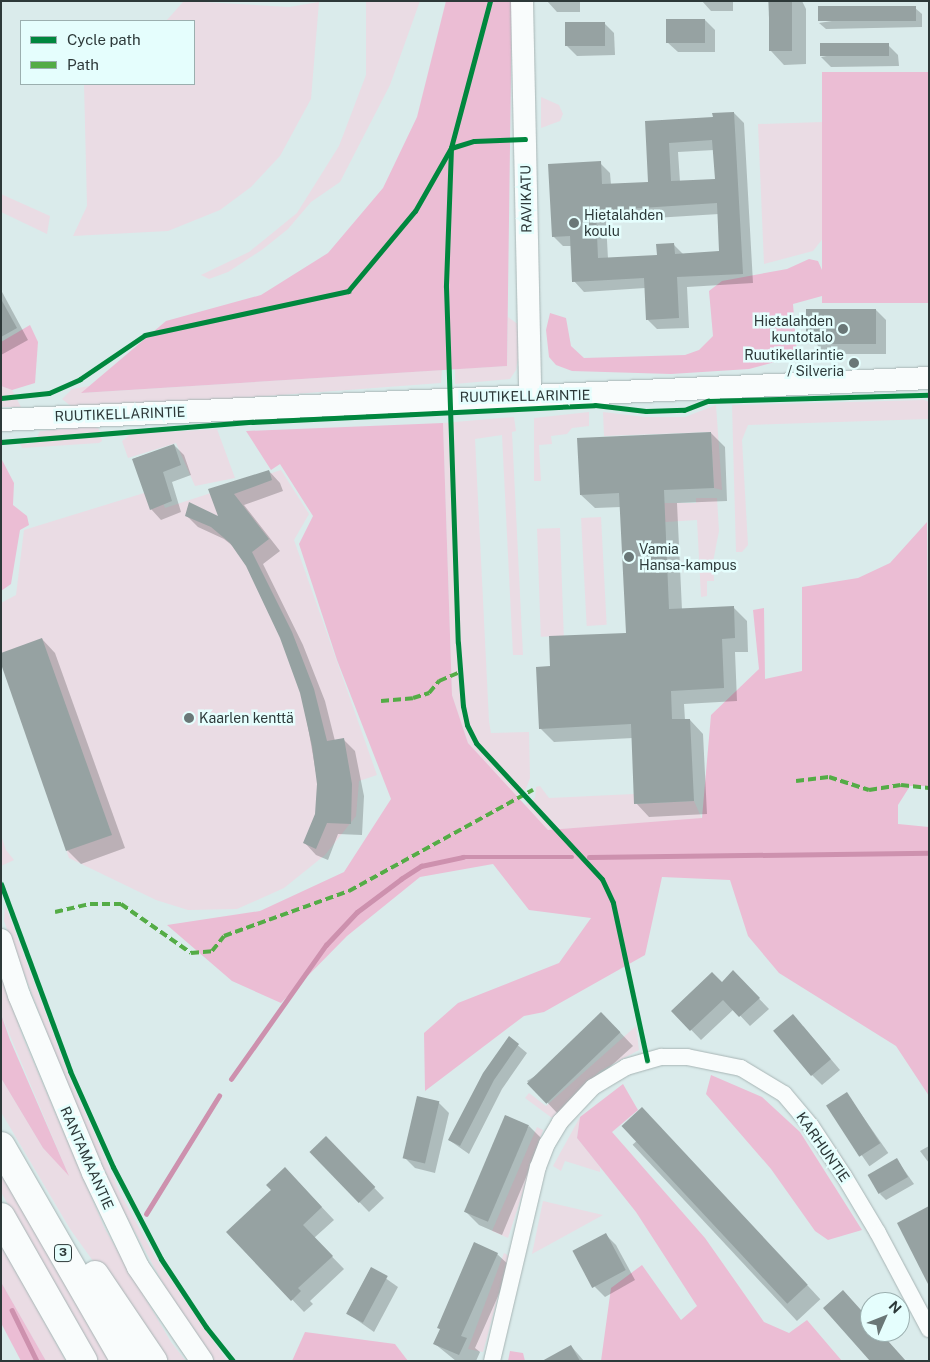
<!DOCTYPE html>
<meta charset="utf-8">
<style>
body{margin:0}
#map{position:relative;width:930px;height:1362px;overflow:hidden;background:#daebeb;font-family:"Public Sans",sans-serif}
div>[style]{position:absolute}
.green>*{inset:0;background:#eadce4;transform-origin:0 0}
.forest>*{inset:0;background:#ebbdd4;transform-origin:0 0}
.shadow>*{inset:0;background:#0003;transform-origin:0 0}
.stream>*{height:4.5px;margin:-2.25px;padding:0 2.25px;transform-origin:2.25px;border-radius:2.25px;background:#cd91ae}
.building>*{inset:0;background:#96a2a2;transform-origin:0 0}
.roads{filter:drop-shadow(0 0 1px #a8b5b5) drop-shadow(0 0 1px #a8b5b5)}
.street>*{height:16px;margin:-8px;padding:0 8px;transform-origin:8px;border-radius:8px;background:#f9fcfc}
.secondary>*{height:22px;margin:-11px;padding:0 11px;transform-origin:11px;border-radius:11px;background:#f9fcfc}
.highway>*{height:28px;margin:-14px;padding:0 14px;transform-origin:14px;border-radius:14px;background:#f9fcfc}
.quiet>*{height:4px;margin-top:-2px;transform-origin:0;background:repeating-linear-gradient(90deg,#54ac46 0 8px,transparent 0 12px)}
.cycleway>*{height:5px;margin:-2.5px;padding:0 2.5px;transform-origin:2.5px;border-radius:2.5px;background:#00873e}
.dots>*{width:14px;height:14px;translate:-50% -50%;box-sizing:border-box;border:2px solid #e5fefd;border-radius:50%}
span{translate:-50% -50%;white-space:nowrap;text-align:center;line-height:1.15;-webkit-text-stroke:5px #e5fefd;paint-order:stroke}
.shield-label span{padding:1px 4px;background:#e5fefd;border:1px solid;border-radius:4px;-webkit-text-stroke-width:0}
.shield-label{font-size:12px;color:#2d3939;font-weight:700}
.street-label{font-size:14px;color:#2d3939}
.poi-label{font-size:14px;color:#2d3939}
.left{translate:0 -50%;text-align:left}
.right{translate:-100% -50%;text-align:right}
.frame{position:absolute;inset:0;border:2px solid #2d3939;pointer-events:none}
.legend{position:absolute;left:20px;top:20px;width:175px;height:65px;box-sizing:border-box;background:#e5fefd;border:1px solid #9bafaf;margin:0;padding:6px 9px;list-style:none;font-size:15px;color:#2d3939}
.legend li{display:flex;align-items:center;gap:10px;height:25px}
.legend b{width:25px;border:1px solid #9bafaf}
.north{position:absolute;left:860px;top:1292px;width:50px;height:50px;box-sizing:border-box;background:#e5fefd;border:1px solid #9bafaf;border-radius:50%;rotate:46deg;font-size:14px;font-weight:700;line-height:20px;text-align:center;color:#2d3939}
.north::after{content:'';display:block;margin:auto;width:18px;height:22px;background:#6a7777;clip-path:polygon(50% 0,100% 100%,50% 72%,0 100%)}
</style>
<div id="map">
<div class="green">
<i style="clip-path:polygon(184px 1px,289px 7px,319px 2px,311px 99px,280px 156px,251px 187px,220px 210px,168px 231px,73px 236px,87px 206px,84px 84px,194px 84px,194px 21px,166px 21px)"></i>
<i style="clip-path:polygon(366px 1px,420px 1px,390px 85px,340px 182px,311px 202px,288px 229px,263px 249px,228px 272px,209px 279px,201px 275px,249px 252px,297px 213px,339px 146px,366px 75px)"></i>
<i style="clip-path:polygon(541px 97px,559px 105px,563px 114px,560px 121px,541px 128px)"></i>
<i style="clip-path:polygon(823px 122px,828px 232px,813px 251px,764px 264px,758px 124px)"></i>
<i style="clip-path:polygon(1px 194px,50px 216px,47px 234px,1px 212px)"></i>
<i style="clip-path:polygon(508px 317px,519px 325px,521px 341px,516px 370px,510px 379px,455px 384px,455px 369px,507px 366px)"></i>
<i style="clip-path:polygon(442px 370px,441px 383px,228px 399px,72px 407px,62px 399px,72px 389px,89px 386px,82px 393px)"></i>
<i style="clip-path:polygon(1px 386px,12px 390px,21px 407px,1px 407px)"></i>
<i style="clip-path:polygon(924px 400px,929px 402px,929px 422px,928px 419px,748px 425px,742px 440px,748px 545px,742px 552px,736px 552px,732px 405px)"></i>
<i style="clip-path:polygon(716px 405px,722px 490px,714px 488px,711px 432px,604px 436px,603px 412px,645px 417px,685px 417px)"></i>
<i style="clip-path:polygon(589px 412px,589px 426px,572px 428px,567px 434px,551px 436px,552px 444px,539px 445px,541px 481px,534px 481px,534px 418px)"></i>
<i style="clip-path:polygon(514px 417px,516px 431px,512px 432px,523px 655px,513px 655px,502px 435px,475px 439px,489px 721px,491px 733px,529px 732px,530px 778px,526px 789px,515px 796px,468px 743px,452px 695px,443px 423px)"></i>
<i style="clip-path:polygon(93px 426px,99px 429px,102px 441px,99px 443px,22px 448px,20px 444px,34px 443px,40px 431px)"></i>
<i style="clip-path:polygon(217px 429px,235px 478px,195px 486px,176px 443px,128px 458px,122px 441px,131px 434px)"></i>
<i style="clip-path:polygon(281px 470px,309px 514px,294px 540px,377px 775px,359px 781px,356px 816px,325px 855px,284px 888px,237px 909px,188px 910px,156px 900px,69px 858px,1px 662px,1px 603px,16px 595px,24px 530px,157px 489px,165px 508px)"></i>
<i style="clip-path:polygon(696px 498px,717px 498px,719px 531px,713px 562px,714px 581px,707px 581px,707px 596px,701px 597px,697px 520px,665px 522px,664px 503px,696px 503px)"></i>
<i style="left:601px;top:517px;width:108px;height:20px;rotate:87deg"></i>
<i style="left:560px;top:528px;width:108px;height:23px;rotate:88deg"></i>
<i style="clip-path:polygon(540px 786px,549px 798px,634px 794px,635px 804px,694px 801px,702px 819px,548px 830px,524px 806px,535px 798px,536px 787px)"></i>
<i style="clip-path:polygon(1px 835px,6px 850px,14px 860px,1px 866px)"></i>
<i style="clip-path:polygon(5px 905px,71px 1081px,120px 1193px,155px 1257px,227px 1361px,212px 1361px,184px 1322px,117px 1199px,66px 1083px,4px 921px)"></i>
<i style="clip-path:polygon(1px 971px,22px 1035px,105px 1229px,171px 1342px,186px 1361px,165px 1361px,70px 1229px,1px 1112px,1px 1078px,43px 1148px,68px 1174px,1px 1014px)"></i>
<i style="clip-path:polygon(636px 1026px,639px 1050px,600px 1071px,552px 1118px,525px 1098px,529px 1093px,546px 1106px)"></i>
<i style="clip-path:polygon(580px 1117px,577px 1138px,600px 1167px,600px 1172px,565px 1161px,561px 1171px,553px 1166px)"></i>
<i style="clip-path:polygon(537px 1127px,543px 1130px,508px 1238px,492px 1231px)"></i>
<i style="clip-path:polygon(1px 1166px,111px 1361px,96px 1361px,81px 1335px,1px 1192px)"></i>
<i style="clip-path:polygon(543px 1201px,603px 1215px,532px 1254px)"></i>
<i style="clip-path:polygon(1px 1244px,66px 1361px,46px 1361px,1px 1282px)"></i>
<i style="clip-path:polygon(504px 1253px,509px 1256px,483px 1352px,468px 1349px)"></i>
</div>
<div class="forest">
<i style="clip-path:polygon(446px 1px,512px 1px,507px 366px,81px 393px,166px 321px,261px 295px,328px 253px,383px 188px,417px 117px)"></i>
<i style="left:929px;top:72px;width:231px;height:107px;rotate:90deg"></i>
<i style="clip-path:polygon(809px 259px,818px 261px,822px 270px,822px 296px,793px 304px,797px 356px,749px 369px,671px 374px,572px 371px,556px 365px,549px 357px,546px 330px,550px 313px,566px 318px,571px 346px,584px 358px,685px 355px,699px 350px,713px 336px,709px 291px,722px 281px,787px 269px)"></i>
<i style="clip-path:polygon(30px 325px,38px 342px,35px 383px,12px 390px,1px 386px,1px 342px)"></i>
<i style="clip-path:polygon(443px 423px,452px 695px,468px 743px,548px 830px,702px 818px,711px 715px,759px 669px,753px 610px,764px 608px,765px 679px,802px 671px,802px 587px,858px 578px,890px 563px,927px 522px,929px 786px,910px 786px,898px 805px,898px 824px,929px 827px,929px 1096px,896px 1046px,779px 973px,748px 936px,730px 880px,662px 877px,645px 955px,544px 1012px,524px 1016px,425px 1091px,424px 1033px,458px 1003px,559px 963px,591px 918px,529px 910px,493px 864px,420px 877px,347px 936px,281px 1003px,232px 981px,167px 925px,260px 911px,344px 872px,391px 799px,337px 660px,299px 544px,313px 516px,280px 464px,271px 470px,246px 431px)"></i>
<i style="clip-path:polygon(1px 458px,14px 483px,13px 505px,27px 516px,29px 525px,20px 530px,11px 584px,1px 591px)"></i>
<i style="clip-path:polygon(1px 1014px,10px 1040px,69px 1176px,43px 1148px,1px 1078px)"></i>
<i style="clip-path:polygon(711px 1075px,762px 1097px,800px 1132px,862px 1230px,828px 1240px,815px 1231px,771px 1169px,706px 1094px)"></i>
<i style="clip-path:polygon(623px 1084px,638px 1110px,612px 1132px,705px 1238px,764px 1322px,789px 1333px,807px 1320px,842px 1361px,601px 1361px,611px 1288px,642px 1265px,681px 1320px,697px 1306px,636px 1212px,577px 1138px,580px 1117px)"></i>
<i style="clip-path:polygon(1px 1282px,46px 1361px,21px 1361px,1px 1323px)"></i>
<i style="clip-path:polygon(305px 1332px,395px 1344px,408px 1361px,292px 1361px)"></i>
<i style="clip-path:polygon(510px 1351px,523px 1353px,525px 1361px,508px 1361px)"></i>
</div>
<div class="shadow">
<i style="clip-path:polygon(547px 1px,580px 1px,580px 12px,557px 12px)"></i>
<i style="clip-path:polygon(702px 1px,733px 1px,733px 11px,711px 11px)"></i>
<i style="clip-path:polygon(768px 1px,802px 1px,806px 9px,806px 64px,784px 65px,771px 51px)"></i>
<i style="clip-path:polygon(915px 8px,922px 14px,922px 27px,826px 29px,819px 23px)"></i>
<i style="clip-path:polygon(705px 20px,715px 30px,715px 52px,678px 52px,667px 42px)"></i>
<i style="clip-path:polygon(604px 23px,614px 33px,615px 55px,577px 56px,567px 46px)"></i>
<i style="clip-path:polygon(888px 45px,898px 55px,899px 66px,831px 67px,821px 57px)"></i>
<i style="clip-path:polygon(evenodd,734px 113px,744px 123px,753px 283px,687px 287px,689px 328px,657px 329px,647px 319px,645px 288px,584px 292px,574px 281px,572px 246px,563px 246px,553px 236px,600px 163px,610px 173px,611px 185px,650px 183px,646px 122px,714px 118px,734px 113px,714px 150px,716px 180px,680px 182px,678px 152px,714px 150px,734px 113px,719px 214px,721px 252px,683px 254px,674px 245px,658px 256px,608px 259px,606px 221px,719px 214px)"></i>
<i style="clip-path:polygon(1px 290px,28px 340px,1px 355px)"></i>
<i style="clip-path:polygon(876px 310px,886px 320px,886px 354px,824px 354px,808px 332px)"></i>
<i style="clip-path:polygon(711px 433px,725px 447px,727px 501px,677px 503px,682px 610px,733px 607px,747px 621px,748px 652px,735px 652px,737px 701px,684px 704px,685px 720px,690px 720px,703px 734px,707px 814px,649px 817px,636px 803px,633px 738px,554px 742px,540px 728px,551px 667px,627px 634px,621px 507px,595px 508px,581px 495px)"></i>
<i style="clip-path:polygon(174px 445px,184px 455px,191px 475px,172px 482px,181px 512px,161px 520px,151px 509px,133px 459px)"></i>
<i style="clip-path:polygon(269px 471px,280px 483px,283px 491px,244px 505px,280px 551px,263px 564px,303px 645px,325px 701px,335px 741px,343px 739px,355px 751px,364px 796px,362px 835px,338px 834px,328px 860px,316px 855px,305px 843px,317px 814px,318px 784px,302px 693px,281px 638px,247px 565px,234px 547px,224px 539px,198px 527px,186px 515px,220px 519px,210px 490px)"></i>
<i style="clip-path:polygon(42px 639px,55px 653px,125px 848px,81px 864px,67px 850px)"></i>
<i style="clip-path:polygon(733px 972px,769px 1009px,750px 1026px,734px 1009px,701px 1040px,673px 1011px,722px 983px)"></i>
<i style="clip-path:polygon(803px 1026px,840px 1070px,822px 1085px,812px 1075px)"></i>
<i style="clip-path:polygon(615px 1027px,633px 1046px,558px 1114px,527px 1081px)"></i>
<i style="clip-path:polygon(509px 1038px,527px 1053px,502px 1089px,469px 1154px,449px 1140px)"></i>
<i style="left:847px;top:1094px;width:72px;height:23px;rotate:55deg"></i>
<i style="clip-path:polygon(418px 1098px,439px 1103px,449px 1113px,435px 1173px,415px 1168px,405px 1158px)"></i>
<i style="left:656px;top:1123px;width:241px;height:32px;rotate:47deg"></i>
<i style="clip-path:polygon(529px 1126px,542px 1139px,502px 1235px,479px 1225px,466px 1212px)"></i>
<i style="clip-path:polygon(929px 1146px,929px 1163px,920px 1151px)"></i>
<i style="clip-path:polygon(336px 1148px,384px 1198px,369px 1212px,311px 1152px)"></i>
<i style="clip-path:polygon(897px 1160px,914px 1184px,886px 1200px,880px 1194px)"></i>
<i style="clip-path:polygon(297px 1181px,334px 1220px,314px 1238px,344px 1269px,310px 1301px,313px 1304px,304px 1312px,228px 1232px)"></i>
<i style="clip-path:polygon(606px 1235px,616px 1245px,635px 1280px,605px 1297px,595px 1287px)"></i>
<i style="clip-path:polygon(497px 1254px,511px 1267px,475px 1348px,480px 1352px,476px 1361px,456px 1361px,435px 1344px,441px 1330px,438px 1327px)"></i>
<i style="clip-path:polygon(371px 1268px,398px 1287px,374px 1332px,347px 1313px)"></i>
<i style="clip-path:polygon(571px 1346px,584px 1361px,545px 1361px)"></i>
</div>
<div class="stream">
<i style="left:589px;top:857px;width:340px;rotate:-0.7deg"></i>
<i style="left:231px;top:1079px;width:164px;rotate:-54.7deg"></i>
<i style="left:326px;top:945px;width:45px;rotate:-46.8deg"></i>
<i style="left:357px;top:912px;width:55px;rotate:-36.9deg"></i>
<i style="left:401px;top:879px;width:24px;rotate:-33deg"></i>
<i style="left:421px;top:866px;width:43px;rotate:-12.1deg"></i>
<i style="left:463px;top:857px;width:109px"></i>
<i style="left:146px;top:1214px;width:139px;rotate:-58.3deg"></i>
<i style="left:12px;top:1310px;width:57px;rotate:63.9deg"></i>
</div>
<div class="building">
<i style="left:769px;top:1px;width:23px;height:50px"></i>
<i style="left:916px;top:6px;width:15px;height:98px;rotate:90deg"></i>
<i style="left:666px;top:19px;width:39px;height:24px"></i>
<i style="left:565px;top:22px;width:40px;height:24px"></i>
<i style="left:889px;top:43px;width:13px;height:69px;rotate:90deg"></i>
<i style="clip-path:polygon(evenodd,734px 112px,743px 274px,677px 277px,679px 318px,646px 320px,644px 278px,572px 282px,570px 236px,552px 237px,548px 164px,601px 161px,602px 184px,648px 182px,645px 121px,713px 117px,712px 113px,734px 112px,712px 140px,715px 179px,671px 181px,669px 143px,712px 140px,734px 112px,717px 203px,719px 251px,675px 254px,674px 243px,656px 244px,657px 255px,598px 258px,596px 211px,717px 203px)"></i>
<i style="clip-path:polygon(1px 299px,17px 328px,1px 337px)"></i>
<i style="clip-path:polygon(806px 309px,876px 309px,876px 344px,813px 344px,812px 333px,806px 333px)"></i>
<i style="clip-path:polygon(711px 432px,714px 488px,664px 490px,669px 609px,734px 606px,735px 638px,722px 639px,724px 688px,671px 691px,672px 719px,690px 719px,694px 801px,634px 804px,631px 724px,539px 729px,536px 667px,550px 666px,549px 636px,626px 633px,619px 493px,580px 495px,577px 438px)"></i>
<i style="clip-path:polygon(174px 444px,181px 465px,163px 472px,172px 501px,150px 510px,132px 459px)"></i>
<i style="clip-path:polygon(269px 470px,272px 480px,234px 494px,269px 539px,252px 552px,292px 632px,314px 689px,327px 741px,344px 738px,352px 784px,351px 824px,327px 823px,316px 849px,303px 843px,315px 814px,317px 784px,312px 746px,300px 693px,280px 638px,246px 566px,230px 543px,211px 527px,185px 516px,189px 502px,218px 516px,208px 489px)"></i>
<i style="clip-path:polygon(42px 638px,112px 835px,66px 851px,1px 664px,1px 653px)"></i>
<i style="clip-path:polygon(733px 970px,760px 998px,739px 1017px,723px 1000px,690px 1031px,671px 1011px,712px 972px,722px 982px)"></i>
<i style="left:601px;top:1012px;width:28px;height:103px;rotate:46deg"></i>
<i style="left:793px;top:1014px;width:59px;height:26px;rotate:50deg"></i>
<i style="clip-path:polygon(509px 1036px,519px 1044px,494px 1080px,460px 1146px,448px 1140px,483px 1073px)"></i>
<i style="left:847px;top:1092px;width:61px;height:25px;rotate:57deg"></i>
<i style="left:417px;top:1096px;width:23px;height:64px;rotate:13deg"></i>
<i style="left:642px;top:1107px;width:243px;height:28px;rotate:47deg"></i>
<i style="left:505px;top:1115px;width:26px;height:105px;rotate:23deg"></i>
<i style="left:326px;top:1136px;width:71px;height:23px;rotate:46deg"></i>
<i style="left:897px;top:1158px;width:22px;height:34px;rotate:60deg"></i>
<i style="clip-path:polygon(285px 1167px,322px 1207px,303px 1225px,333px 1256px,298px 1288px,301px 1291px,291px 1301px,226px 1232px,271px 1190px,266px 1185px)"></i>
<i style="clip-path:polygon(929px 1206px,929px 1286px,897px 1223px)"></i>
<i style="left:606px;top:1233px;width:42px;height:38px;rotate:62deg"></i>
<i style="clip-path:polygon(474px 1242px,498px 1253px,461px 1336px,467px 1338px,459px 1355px,433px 1344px,440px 1329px,437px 1328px)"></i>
<i style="left:371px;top:1267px;width:19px;height:53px;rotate:28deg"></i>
<i style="clip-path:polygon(843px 1290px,870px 1320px,870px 1332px,880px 1332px,906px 1361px,870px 1361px,823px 1308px)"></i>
<i style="clip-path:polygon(571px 1345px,580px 1361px,542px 1361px)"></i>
</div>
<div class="roads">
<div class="street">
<i style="left:492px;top:1361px;width:199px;rotate:-76.7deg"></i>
<i style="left:538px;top:1167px;width:25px;rotate:-69deg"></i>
<i style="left:547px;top:1144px;width:26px;rotate:-59deg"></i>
<i style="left:560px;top:1122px;width:48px;rotate:-46.7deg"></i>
<i style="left:593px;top:1087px;width:39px;rotate:-31deg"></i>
<i style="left:626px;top:1067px;width:37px;rotate:-16deg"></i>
<i style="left:662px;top:1057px;width:25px"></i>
<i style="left:687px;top:1057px;width:55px;rotate:11.5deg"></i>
<i style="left:741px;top:1068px;width:50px;rotate:31.2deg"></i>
<i style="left:784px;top:1094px;width:42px;rotate:49.8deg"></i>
<i style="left:811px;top:1126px;width:60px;rotate:56.6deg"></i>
<i style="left:844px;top:1176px;width:66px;rotate:59.2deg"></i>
<i style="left:878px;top:1233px;width:109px;rotate:62deg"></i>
</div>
<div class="secondary">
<i style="left:522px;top:1px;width:395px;rotate:88.8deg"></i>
<i style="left:1px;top:420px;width:929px;rotate:-2.59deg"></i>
<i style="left:1px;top:940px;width:58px;rotate:71.9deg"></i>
<i style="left:19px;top:995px;width:193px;rotate:67.4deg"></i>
<i style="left:93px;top:1173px;width:104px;rotate:64.4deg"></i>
<i style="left:138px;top:1267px;width:114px;rotate:55.8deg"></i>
</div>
<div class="highway">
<i style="left:1px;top:1146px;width:248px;rotate:60deg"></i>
<i style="left:1px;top:1217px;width:166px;rotate:60.3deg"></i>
<i style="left:95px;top:1275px;width:104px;rotate:56deg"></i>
</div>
</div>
<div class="quiet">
<i style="left:381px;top:701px;width:32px;rotate:-5deg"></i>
<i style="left:413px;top:698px;width:17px;rotate:-17deg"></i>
<i style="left:429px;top:693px;width:16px;rotate:-50deg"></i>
<i style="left:439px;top:681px;width:23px;rotate:-23deg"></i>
<i style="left:796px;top:781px;width:33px;rotate:-7deg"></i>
<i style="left:829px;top:777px;width:42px;rotate:18deg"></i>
<i style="left:869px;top:790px;width:32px;rotate:-9deg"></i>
<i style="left:901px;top:785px;width:28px;rotate:6deg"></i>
<i style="left:55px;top:912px;width:36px;rotate:-13deg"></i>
<i style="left:90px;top:904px;width:31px"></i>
<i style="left:121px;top:904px;width:85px;rotate:35deg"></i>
<i style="left:191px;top:953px;width:21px;rotate:-5deg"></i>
<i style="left:212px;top:951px;width:19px;rotate:-51deg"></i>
<i style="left:224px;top:936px;width:133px;rotate:-19.8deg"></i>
<i style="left:349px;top:891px;width:210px;rotate:-28.8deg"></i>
</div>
<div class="cycleway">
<i style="left:490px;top:1px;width:152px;rotate:104.9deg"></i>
<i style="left:451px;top:148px;width:139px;rotate:92.1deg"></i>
<i style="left:446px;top:287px;width:356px;rotate:88.1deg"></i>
<i style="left:458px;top:643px;width:63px;rotate:85.5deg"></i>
<i style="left:463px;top:706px;width:19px;rotate:78deg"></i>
<i style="left:467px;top:725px;width:20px;rotate:63deg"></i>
<i style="left:476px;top:743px;width:185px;rotate:47.2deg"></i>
<i style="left:602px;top:879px;width:26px;rotate:65deg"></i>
<i style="left:613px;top:903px;width:161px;rotate:77.8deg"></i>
<i style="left:1px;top:398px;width:48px;rotate:-5.9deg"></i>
<i style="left:49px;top:393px;width:34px;rotate:-24deg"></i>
<i style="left:80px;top:379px;width:78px;rotate:-34.1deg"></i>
<i style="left:145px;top:335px;width:208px;rotate:-12.2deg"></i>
<i style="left:348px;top:291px;width:104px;rotate:-50.1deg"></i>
<i style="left:415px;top:211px;width:73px;rotate:-60.3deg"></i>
<i style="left:451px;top:148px;width:24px;rotate:-17deg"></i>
<i style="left:474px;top:141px;width:51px;rotate:-2.2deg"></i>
<i style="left:1px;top:442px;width:252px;rotate:-4.6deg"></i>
<i style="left:252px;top:422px;width:343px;rotate:-2.8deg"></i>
<i style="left:595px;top:405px;width:51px;rotate:6.7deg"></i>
<i style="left:646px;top:411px;width:38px;rotate:-2deg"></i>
<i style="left:684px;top:410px;width:26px;rotate:-21deg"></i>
<i style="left:708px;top:401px;width:221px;rotate:-1.6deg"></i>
<i style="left:1px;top:884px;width:199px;rotate:69.7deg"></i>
<i style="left:70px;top:1071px;width:105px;rotate:65.9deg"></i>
<i style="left:113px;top:1167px;width:104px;rotate:62.4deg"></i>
<i style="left:161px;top:1259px;width:82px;rotate:56.5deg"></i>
<i style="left:206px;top:1327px;width:43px;rotate:51.5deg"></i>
</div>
<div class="dots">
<i style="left:574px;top:223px;background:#6a7777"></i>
<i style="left:843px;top:329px;background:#6a7777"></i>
<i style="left:854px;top:363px;background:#6a7777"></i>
<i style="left:629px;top:557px;background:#6a7777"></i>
<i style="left:189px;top:718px;background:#6a7777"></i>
</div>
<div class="shield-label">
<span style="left:63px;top:1253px">3</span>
</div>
<div class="street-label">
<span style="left:526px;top:199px;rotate:-91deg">RAVIKATU</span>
<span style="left:525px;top:396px;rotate:-1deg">RUUTIKELLARINTIE</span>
<span style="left:120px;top:414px;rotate:-2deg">RUUTIKELLARINTIE</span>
<span style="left:823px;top:1147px;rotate:55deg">KARHUNTIE</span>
<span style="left:87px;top:1158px;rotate:66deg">RANTAMAANTIE</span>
</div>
<div class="poi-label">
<span class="left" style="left:584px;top:223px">Hietalahden<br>koulu</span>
<span class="right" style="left:833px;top:329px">Hietalahden<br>kuntotalo</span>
<span class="right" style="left:844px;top:363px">Ruutikellarintie<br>/ Silveria</span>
<span class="left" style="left:639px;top:557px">Vamia<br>Hansa-kampus</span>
<span class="left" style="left:199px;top:718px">Kaarlen kenttä</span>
</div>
<div class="frame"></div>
<ul class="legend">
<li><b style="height:6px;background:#00873e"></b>Cycle path</li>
<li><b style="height:6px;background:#54ac46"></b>Path</li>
</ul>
<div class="north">N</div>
</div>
